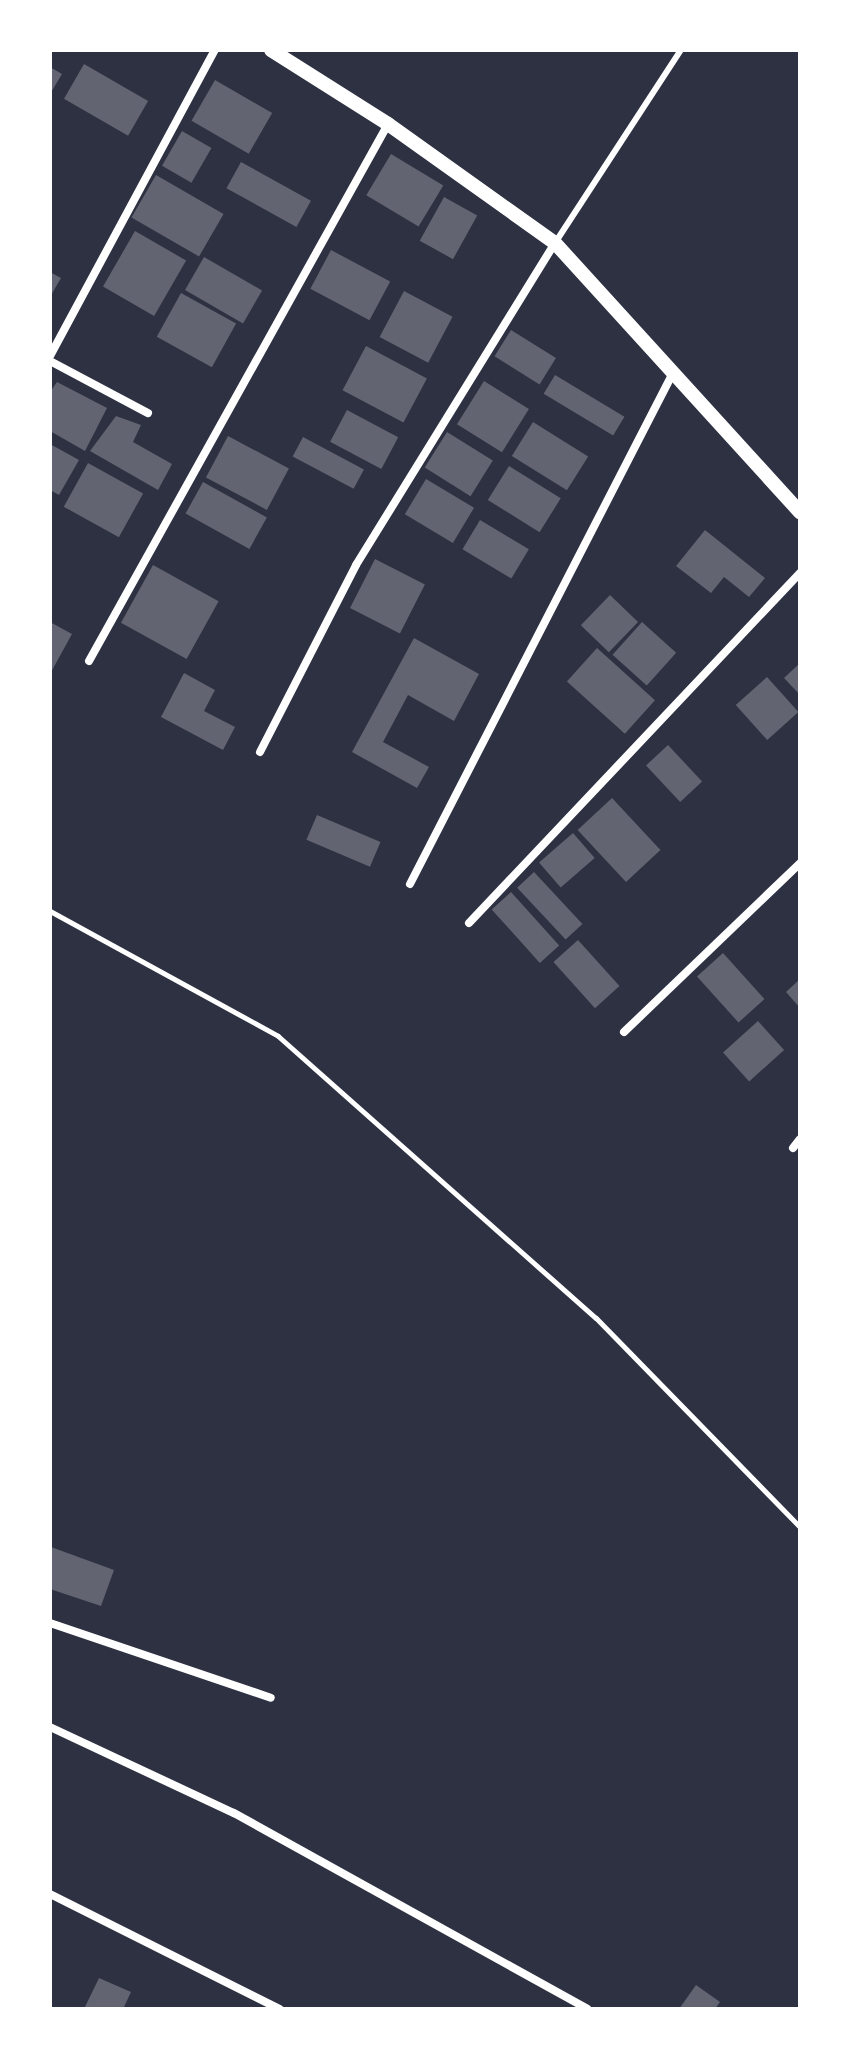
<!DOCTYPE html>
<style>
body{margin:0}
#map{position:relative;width:850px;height:2059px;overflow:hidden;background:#2d3142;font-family:Jost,sans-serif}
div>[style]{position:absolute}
.building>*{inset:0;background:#626471;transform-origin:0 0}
.path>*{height:5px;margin:-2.5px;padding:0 2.5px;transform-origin:2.5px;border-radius:2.5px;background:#fff}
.service>*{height:6px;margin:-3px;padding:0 3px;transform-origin:3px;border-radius:3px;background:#fff}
.minor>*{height:8px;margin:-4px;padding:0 4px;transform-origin:4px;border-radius:4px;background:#fff}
.tertiary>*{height:14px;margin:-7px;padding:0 7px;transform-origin:7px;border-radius:7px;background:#fff}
span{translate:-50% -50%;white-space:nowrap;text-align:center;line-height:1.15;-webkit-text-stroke:6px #fff;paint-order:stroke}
.frame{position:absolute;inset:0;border:52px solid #fff;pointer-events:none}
</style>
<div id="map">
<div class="building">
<i style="left:84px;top:64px;width:74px;height:40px;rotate:30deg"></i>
<i style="clip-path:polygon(50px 67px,62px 74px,50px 94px)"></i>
<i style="left:215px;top:80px;width:66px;height:47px;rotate:30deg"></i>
<i style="left:182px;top:131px;width:34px;height:40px;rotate:30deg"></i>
<i style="left:391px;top:154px;width:61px;height:48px;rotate:31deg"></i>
<i style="left:241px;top:162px;width:80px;height:30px;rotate:29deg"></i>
<i style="left:156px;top:175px;width:78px;height:49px;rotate:30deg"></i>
<i style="left:444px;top:197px;width:38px;height:50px;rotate:29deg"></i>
<i style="left:135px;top:231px;width:59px;height:64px;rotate:30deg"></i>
<i style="left:331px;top:250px;width:67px;height:44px;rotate:28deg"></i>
<i style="left:204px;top:257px;width:67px;height:38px;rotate:30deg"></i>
<i style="clip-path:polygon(50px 272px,61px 278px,50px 297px)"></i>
<i style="left:404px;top:291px;width:55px;height:52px;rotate:28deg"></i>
<i style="left:181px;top:293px;width:63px;height:50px;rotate:29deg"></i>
<i style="left:511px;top:330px;width:53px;height:31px;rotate:32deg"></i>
<i style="left:366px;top:346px;width:69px;height:50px;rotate:28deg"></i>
<i style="left:555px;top:375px;width:81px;height:22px;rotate:31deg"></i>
<i style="left:484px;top:381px;width:53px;height:51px;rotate:32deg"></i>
<i style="clip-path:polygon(57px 382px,107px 408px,85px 451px,50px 431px,50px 392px)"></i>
<i style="left:347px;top:410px;width:58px;height:36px;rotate:28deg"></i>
<i style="clip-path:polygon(116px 416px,141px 425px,133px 442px,172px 464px,158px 490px,90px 451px)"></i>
<i style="left:533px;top:422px;width:65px;height:40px;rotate:32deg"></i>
<i style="left:447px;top:432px;width:54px;height:42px;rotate:32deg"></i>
<i style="left:228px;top:436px;width:69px;height:47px;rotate:28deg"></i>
<i style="left:303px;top:437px;width:69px;height:22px;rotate:28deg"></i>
<i style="clip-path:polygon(50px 444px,79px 460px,59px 495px,50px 490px)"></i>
<i style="left:88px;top:463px;width:63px;height:50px;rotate:29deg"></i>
<i style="left:509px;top:466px;width:61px;height:40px;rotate:32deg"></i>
<i style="left:426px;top:479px;width:56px;height:41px;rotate:31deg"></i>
<i style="left:203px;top:482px;width:73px;height:36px;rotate:29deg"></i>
<i style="left:480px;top:520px;width:57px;height:34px;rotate:31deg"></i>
<i style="clip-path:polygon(705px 530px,765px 578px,749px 597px,724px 577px,711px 593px,676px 566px)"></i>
<i style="left:375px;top:559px;width:56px;height:55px;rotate:27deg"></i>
<i style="left:153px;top:565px;width:75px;height:66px;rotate:29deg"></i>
<i style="left:610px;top:595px;width:39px;height:42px;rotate:44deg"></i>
<i style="clip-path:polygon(50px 622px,72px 634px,50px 674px)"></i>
<i style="left:642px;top:622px;width:46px;height:44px;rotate:42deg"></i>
<i style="clip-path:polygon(414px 638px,479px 674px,454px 721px,408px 695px,383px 742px,429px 767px,417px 788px,352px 752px)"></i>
<i style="left:597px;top:648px;width:78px;height:45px;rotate:42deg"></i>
<i style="clip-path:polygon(800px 663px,800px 695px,784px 678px)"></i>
<i style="clip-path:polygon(184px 673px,215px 690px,204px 711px,235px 727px,223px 750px,161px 717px)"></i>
<i style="left:767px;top:677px;width:47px;height:42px;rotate:48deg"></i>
<i style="left:668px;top:745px;width:50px;height:30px;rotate:47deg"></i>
<i style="left:612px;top:798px;width:71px;height:47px;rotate:47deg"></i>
<i style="left:317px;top:815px;width:69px;height:27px;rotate:23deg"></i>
<i style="left:573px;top:833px;width:33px;height:45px;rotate:49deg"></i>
<i style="left:534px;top:872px;width:71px;height:23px;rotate:47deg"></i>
<i style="left:511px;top:892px;width:72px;height:26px;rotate:48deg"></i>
<i style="left:578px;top:940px;width:62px;height:33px;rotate:48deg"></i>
<i style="left:723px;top:953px;width:62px;height:35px;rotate:48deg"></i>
<i style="clip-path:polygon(800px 979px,800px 1008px,786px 992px)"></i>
<i style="left:758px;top:1021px;width:39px;height:47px;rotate:48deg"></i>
<i style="clip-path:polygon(51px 1547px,114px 1570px,101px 1606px,50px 1589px)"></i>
<i style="clip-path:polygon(99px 1978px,131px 1992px,123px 2009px,84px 2009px)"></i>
<i style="clip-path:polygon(696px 1985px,720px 2002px,715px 2009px,679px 2009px)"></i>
</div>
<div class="path">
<i style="left:50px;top:911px;width:260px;rotate:28.7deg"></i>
<i style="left:278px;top:1036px;width:425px;rotate:41.6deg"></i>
<i style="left:596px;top:1318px;width:292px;rotate:45.7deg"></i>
</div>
<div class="service">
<i style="left:555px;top:243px;width:230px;rotate:-56.9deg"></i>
</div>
<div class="minor">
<i style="left:50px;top:356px;width:348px;rotate:-61.7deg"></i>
<i style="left:50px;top:361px;width:111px;rotate:28deg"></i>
<i style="left:89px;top:661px;width:615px;rotate:-60.89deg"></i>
<i style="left:260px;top:752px;width:210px;rotate:-62.8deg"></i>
<i style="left:356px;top:565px;width:379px;rotate:-58.3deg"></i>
<i style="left:410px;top:884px;width:577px;rotate:-62.77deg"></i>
<i style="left:469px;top:923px;width:482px;rotate:-46.6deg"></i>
<i style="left:624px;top:1032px;width:244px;rotate:-43.8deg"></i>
<i style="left:793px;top:1148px;width:11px;rotate:-52deg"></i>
<i style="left:50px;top:1623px;width:233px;rotate:18.7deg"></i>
<i style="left:50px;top:1727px;width:203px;rotate:25.1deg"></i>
<i style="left:234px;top:1813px;width:404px;rotate:29deg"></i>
<i style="left:50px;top:1894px;width:257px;rotate:26.6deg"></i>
</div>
<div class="tertiary">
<i style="left:271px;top:50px;width:138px;rotate:32.3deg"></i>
<i style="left:388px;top:124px;width:205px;rotate:35.5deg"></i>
<i style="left:555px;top:243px;width:364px;rotate:47.7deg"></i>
</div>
<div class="frame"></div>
</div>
